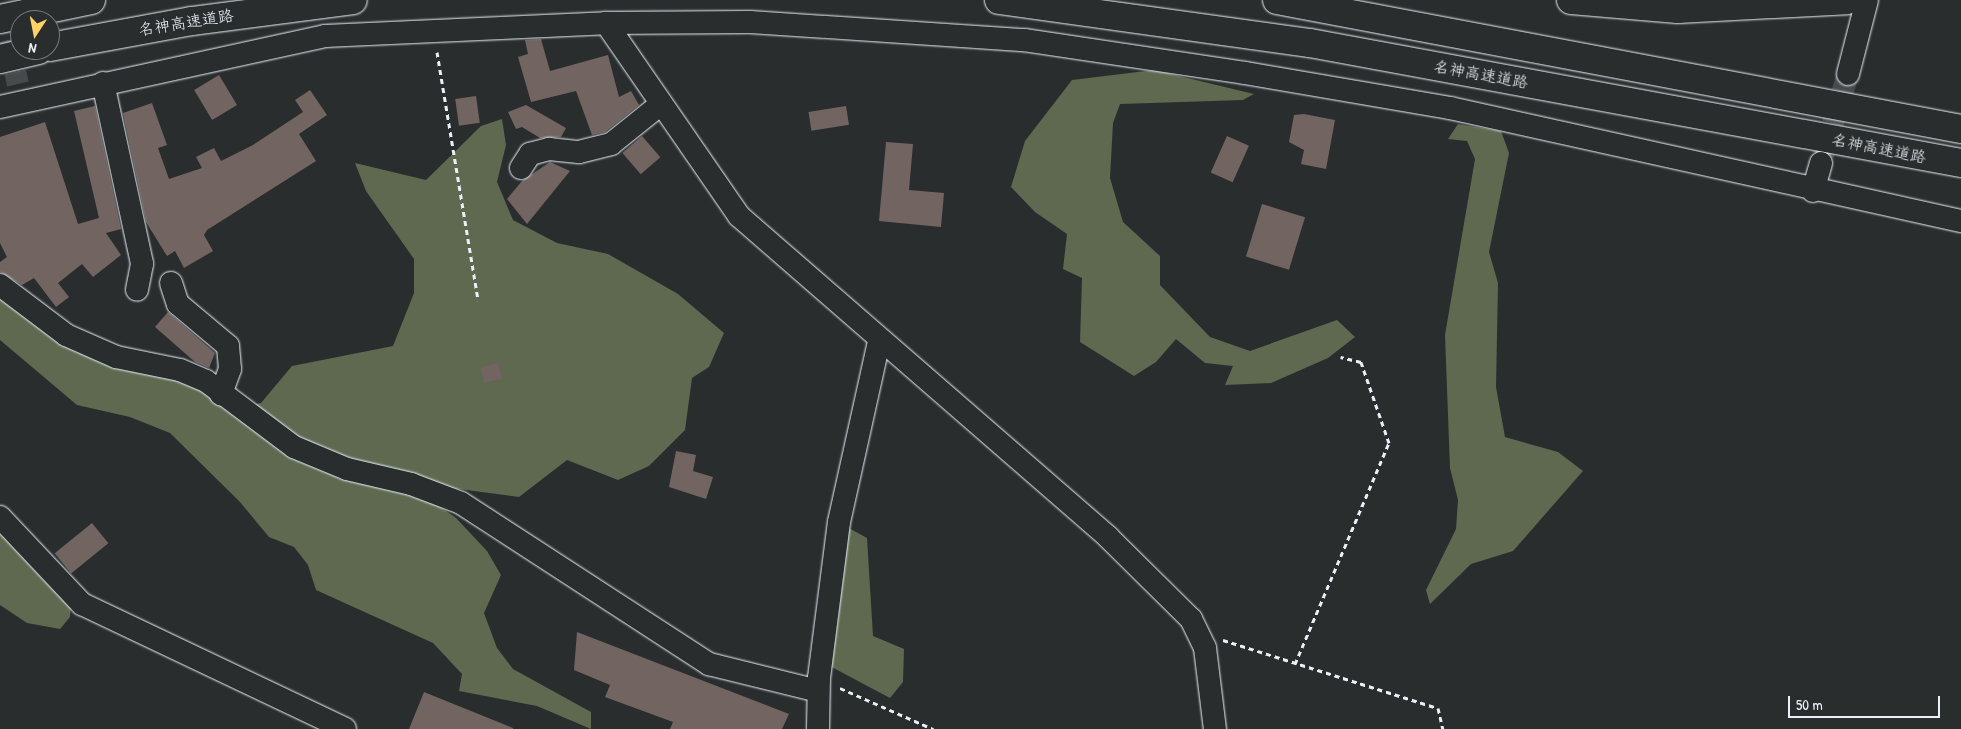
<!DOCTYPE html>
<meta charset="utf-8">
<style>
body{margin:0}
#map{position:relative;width:1961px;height:729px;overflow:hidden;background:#2a2d2e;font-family:"Patrick Hand","Klee One",sans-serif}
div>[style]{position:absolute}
.green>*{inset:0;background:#5e6950}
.building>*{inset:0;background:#726460;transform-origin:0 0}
.minor-tunnel>*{height:22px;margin-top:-11px;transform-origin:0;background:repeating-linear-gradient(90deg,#464a4c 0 22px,transparent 0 33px)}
.path>*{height:3px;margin-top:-1.5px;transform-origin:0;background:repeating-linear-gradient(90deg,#e8f1f8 0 5px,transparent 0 9px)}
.roads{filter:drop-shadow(0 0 1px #e8f1f8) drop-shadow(0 0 1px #e8f1f8)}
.minor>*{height:22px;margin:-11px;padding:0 11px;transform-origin:11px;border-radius:11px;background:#2a2d2e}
.major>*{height:28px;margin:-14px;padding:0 14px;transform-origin:14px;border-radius:14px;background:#2a2d2e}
.highway>*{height:28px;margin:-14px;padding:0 14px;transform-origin:14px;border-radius:14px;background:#2a2d2e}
span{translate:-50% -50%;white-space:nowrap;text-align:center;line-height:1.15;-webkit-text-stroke:4px #2a2d2e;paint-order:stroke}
.street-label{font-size:16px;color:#e8f1f8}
.north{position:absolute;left:10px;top:10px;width:50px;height:50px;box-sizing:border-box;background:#2a2d2e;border:1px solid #767b7f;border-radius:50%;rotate:191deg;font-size:14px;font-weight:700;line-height:20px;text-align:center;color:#e8f1f8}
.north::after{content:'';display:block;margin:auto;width:18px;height:22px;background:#ffd166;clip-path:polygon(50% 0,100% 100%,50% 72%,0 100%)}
.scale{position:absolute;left:1788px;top:696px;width:152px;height:22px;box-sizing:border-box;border:2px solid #e8f1f8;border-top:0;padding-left:6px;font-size:15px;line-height:18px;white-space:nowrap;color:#e8f1f8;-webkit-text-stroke:4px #2a2d2e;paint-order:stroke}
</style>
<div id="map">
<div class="green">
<i style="clip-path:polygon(1154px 70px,1254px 94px,1243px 100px,1120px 104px,1113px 123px,1110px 178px,1123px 222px,1160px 256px,1160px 285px,1210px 337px,1250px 351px,1337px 320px,1355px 337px,1328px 358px,1271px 383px,1225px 385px,1233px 366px,1205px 363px,1176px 339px,1156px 362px,1134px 376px,1080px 342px,1082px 278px,1063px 269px,1067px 234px,1035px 212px,1011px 187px,1025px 141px,1072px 80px)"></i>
<i style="clip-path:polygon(502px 119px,506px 145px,497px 182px,513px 220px,557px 243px,608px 254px,678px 294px,724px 333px,709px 367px,692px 378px,685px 430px,649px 466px,618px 480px,567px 460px,519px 497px,406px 482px,456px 518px,487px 551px,501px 575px,484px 613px,497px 648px,513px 669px,591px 712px,591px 729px,537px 706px,459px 691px,462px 674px,433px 643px,316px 590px,308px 565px,294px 547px,269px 537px,240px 502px,170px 433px,130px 417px,77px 405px,0 340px,0 292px,53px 334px,164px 358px,231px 409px,261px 403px,292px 366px,393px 346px,414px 293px,414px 259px,366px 191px,355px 163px,426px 180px,481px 126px)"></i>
<i style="clip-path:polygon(1458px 124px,1501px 131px,1509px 153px,1489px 252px,1498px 283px,1496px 387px,1505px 437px,1558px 452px,1583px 471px,1513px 551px,1471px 564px,1430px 604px,1426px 590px,1456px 529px,1458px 500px,1450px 468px,1445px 335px,1475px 159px,1467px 141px,1448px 139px)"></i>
<i style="clip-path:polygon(0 521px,71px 604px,70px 617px,60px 629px,27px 623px,0 605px)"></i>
<i style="clip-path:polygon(847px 527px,867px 538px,873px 636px,904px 649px,903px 682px,890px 698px,826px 664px)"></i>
</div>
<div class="building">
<i style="clip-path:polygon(541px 39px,550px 71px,608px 55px,619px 97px,631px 91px,639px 105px,605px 132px,592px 135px,576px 91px,531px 102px,518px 57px,528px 54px,525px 40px)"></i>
<i style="left:219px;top:75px;width:35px;height:29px;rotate:59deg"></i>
<i style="clip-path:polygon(310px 90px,327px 115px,299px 134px,316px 161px,207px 230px,204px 235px,213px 251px,184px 268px,175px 251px,167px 256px,146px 222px,123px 113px,152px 103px,167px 145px,158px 148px,169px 179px,202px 168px,196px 157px,214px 148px,221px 161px,253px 145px,303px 112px,295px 100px)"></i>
<i style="left:476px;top:96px;width:27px;height:21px;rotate:82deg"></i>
<i style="clip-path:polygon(526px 105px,566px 128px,561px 137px,540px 138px,522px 127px,516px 129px,508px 112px)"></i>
<i style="clip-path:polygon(95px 106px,121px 229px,106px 233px,121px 255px,93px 277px,82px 264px,58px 283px,69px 297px,56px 307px,34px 278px,22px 285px,0 272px,0 262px,7px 257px,0 243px,0 137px,45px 122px,78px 224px,99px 218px,74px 111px)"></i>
<i style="left:846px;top:106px;width:19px;height:38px;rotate:81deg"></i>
<i style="clip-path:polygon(1304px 114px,1335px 120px,1326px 169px,1301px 164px,1304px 150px,1289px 142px,1294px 115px)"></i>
<i style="left:642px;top:136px;width:28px;height:26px;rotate:49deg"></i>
<i style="left:1227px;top:136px;width:24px;height:40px;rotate:24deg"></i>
<i style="clip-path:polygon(886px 142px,913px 144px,909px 190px,944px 193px,941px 227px,879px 221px)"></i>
<i style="clip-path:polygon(550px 162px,570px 171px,527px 224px,507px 199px,522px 181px)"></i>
<i style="left:1262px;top:204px;width:45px;height:55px;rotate:17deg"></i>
<i style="clip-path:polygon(168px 312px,215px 353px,209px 368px,195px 362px,155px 327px)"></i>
<i style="left:498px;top:363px;width:16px;height:18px;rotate:76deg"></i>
<i style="clip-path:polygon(676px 451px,696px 455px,693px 471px,713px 477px,706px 499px,669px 487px)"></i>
<i style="left:92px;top:523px;width:26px;height:48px;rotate:51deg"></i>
<i style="clip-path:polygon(577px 632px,789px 714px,782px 729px,670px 729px,673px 722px,605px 697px,610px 685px,574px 670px)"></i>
<i style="clip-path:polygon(424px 692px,513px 728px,513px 729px,409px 729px)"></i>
</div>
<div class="minor-tunnel">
<i style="left:0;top:8px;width:78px;rotate:76.7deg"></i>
<i style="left:1823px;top:155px;width:85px;rotate:-72.8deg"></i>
</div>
<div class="path">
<i style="left:437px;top:52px;width:252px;rotate:80.6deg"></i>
<i style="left:1223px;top:640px;width:225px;rotate:17.6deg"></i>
<i style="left:1438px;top:708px;width:22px;rotate:77deg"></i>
<i style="left:1295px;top:664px;width:240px;rotate:-67deg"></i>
<i style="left:1389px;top:443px;width:86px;rotate:-109.1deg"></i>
<i style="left:1361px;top:362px;width:21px;rotate:-166deg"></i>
<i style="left:840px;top:688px;width:102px;rotate:23.8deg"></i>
</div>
<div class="roads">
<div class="minor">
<i style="left:606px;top:23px;width:234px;rotate:55.4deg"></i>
<i style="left:739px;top:216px;width:489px;rotate:41deg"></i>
<i style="left:1108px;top:537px;width:117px;rotate:44.7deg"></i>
<i style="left:1191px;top:619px;width:32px;rotate:64deg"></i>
<i style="left:1205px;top:648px;width:82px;rotate:83deg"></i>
<i style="left:1848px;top:74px;width:76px;rotate:-75.6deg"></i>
<i style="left:103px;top:83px;width:185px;rotate:77.8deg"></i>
<i style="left:142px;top:264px;width:26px;rotate:101deg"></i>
<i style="left:0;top:107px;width:333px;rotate:-12.3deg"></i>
<i style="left:325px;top:36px;width:281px;rotate:-2.6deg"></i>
<i style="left:606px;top:23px;width:144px;rotate:-0.4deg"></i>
<i style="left:750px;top:22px;width:275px;rotate:3.8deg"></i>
<i style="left:1024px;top:40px;width:223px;rotate:8.5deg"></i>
<i style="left:1245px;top:73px;width:208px;rotate:9.7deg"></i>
<i style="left:1450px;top:108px;width:523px;rotate:12.47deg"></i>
<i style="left:521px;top:168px;width:17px;rotate:-57deg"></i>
<i style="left:530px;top:154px;width:20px;rotate:-15deg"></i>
<i style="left:549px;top:149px;width:30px;rotate:6deg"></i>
<i style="left:579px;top:152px;width:33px;rotate:-14deg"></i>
<i style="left:611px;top:144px;width:64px;rotate:-38.7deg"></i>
<i style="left:1813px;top:191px;width:29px;rotate:-74deg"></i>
<i style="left:171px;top:283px;width:22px;rotate:72deg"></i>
<i style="left:178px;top:304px;width:65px;rotate:40deg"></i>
<i style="left:228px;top:346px;width:23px;rotate:85deg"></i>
<i style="left:230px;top:369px;width:27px;rotate:110deg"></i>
<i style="left:0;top:285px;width:83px;rotate:37.1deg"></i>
<i style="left:66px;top:335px;width:55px;rotate:23.7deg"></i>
<i style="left:116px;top:357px;width:65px;rotate:11.5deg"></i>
<i style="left:180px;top:370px;width:28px;rotate:23deg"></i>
<i style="left:206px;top:381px;width:110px;rotate:36.9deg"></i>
<i style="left:294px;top:447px;width:57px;rotate:22.5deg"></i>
<i style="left:347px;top:469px;width:66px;rotate:13.2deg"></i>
<i style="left:411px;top:484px;width:53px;rotate:20.8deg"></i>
<i style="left:461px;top:503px;width:296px;rotate:33deg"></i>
<i style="left:709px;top:664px;width:112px;rotate:13.9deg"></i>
<i style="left:0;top:517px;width:120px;rotate:46.7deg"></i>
<i style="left:82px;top:604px;width:291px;rotate:25.4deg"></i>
<i style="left:818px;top:729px;width:51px;rotate:-88.9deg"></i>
<i style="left:819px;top:678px;width:157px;rotate:-82.7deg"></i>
<i style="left:839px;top:522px;width:185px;rotate:-77.5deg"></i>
</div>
<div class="major">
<i style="left:1571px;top:0;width:107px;rotate:4.8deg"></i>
<i style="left:1678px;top:9px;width:169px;rotate:-3deg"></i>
</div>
<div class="highway">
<i style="left:999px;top:0;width:314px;rotate:7.9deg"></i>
<i style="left:1310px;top:43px;width:662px;rotate:10.44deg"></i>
<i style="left:1277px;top:0;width:696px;rotate:10.68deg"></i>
<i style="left:0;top:19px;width:93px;rotate:-11.8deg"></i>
<i style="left:50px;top:47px;width:144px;rotate:-10.4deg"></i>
<i style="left:192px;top:21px;width:162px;rotate:-7.4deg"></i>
<i style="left:0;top:59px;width:39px;rotate:-13deg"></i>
</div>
</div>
<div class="street-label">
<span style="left:186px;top:22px;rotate:-9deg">名神高速道路</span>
<span style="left:1481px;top:74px;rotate:10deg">名神高速道路</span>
<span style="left:1879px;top:148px;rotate:11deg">名神高速道路</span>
</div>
<div class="north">N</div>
<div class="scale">50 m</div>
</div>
